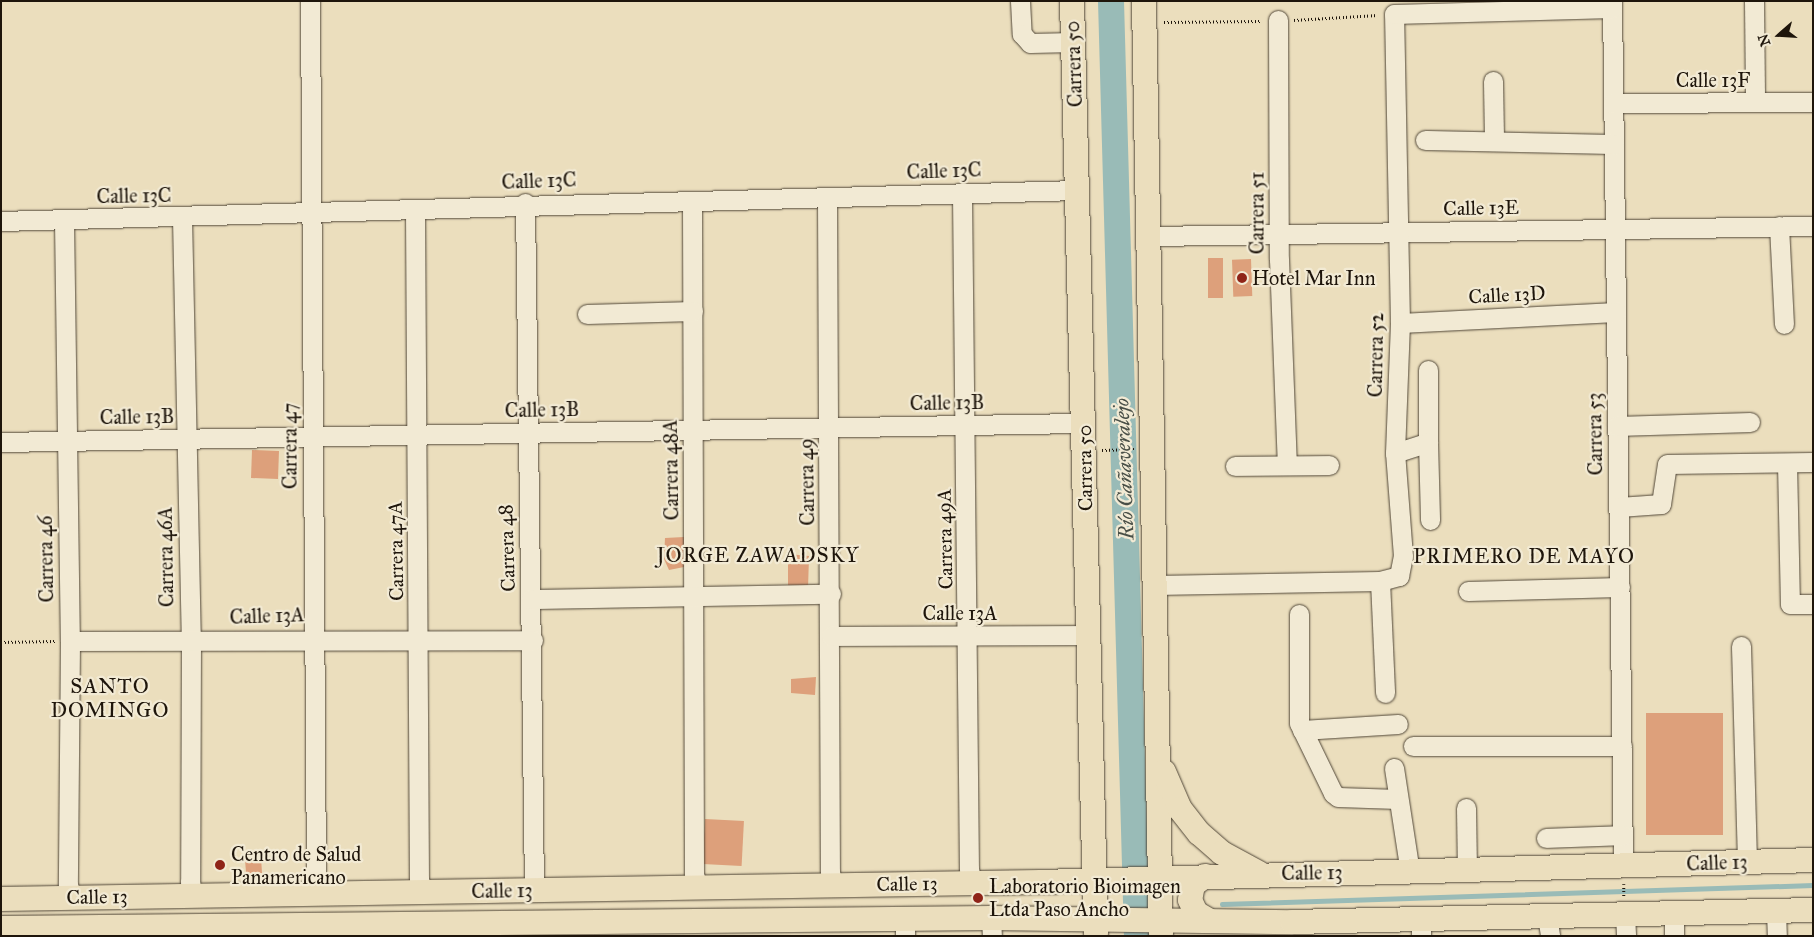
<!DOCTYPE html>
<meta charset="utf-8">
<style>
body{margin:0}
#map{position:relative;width:1814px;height:937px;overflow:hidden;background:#ebdebd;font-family:"IM FELL Great Primer",serif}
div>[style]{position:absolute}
.stream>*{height:4.5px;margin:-2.25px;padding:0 2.25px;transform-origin:2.25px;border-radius:2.25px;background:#99bbb7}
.river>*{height:26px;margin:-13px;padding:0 13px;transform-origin:13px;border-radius:13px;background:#99bbb7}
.building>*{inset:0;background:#dda07b;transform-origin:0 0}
.path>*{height:2.5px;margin-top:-1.25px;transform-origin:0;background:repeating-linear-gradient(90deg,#1e150b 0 1px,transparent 0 3.5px)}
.roads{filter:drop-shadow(0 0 1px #514738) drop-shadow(0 0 1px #514738)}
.minor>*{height:19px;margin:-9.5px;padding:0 9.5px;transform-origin:9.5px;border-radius:9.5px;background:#f2ead4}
.major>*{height:24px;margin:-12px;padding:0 12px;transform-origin:12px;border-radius:12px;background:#ebdebd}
.dots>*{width:14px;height:14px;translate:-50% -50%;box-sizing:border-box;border:2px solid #f2ead4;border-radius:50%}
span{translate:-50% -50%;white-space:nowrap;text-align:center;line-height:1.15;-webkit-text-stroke:4.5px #f2ead4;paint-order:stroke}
.street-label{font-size:20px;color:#1e150b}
.poi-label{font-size:20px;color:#1e150b}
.left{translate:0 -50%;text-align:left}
.water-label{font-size:21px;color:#494f47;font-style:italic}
.neighbourhood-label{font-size:21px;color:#1e150b;letter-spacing:1px}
.frame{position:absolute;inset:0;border:2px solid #1e150b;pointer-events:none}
.north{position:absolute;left:1754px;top:10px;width:50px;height:50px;-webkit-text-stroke:4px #f2ead4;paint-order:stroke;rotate:251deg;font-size:14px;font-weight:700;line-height:20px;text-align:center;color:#1e150b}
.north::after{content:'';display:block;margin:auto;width:18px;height:22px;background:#1e150b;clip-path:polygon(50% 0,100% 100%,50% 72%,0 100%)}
</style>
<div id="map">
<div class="stream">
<i style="left:1222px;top:904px;width:591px;rotate:-1.84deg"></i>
</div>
<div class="river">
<i style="left:1111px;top:1px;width:935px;rotate:88.41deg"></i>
</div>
<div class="building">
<i style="left:1208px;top:258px;width:15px;height:40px"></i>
<i style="left:1251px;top:259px;width:37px;height:19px;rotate:88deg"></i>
<i style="left:252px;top:450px;width:27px;height:28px;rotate:2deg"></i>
<i style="clip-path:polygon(684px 537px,684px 567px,669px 570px,664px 559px,665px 538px)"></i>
<i style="clip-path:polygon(788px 554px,809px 556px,808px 589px,788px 591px)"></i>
<i style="clip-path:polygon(816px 677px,815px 695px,791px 693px,791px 679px)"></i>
<i style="left:1723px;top:713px;width:122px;height:77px;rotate:90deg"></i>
<i style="left:705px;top:819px;width:39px;height:45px;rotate:3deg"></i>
<i style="left:261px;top:858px;width:15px;height:16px;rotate:86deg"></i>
</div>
<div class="path">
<i style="left:1294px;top:20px;width:84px;rotate:-3.4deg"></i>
<i style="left:1164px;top:22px;width:97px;rotate:-0.6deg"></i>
<i style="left:1102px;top:450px;width:32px;rotate:-2deg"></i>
<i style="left:1px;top:642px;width:54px;rotate:-1.1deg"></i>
<i style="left:1624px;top:884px;width:12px;rotate:90deg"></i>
</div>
<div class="roads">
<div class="minor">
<i style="left:310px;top:1px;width:890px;rotate:89.61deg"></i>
<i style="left:1020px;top:1px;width:33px;rotate:87deg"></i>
<i style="left:1022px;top:34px;width:12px;rotate:48deg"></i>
<i style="left:1030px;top:43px;width:44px;rotate:-1.3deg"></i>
<i style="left:1612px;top:1px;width:864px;rotate:89.27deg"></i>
<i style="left:1754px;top:1px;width:101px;rotate:89.4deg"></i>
<i style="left:1278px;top:20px;width:239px;rotate:89.8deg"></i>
<i style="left:1279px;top:259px;width:206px;rotate:87.8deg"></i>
<i style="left:1493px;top:81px;width:60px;rotate:89deg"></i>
<i style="left:1613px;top:103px;width:200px;rotate:-0.3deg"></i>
<i style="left:1425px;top:140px;width:189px;rotate:1.2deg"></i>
<i style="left:962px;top:193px;width:676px;rotate:89.41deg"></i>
<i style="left:969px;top:869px;width:14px;rotate:78deg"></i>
<i style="left:827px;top:197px;width:675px;rotate:89.75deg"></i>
<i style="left:830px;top:872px;width:14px;rotate:78deg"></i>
<i style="left:692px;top:201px;width:673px;rotate:89.83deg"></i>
<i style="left:694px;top:874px;width:15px;rotate:74deg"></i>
<i style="left:525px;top:203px;width:687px;rotate:89.25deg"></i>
<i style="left:415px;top:209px;width:670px;rotate:89.66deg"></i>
<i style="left:419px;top:879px;width:13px;rotate:77deg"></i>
<i style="left:182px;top:217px;width:424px;rotate:88.8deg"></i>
<i style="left:191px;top:641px;width:241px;rotate:90.2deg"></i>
<i style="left:190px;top:882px;width:14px;rotate:78deg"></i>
<i style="left:64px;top:220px;width:421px;rotate:89.2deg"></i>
<i style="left:70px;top:641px;width:244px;rotate:90.5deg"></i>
<i style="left:68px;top:885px;width:13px;rotate:72deg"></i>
<i style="left:1px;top:221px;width:1077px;rotate:-1.65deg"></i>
<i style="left:1779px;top:226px;width:98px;rotate:87.1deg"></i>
<i style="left:1150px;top:236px;width:663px;rotate:-0.86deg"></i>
<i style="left:587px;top:314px;width:106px;rotate:-1.6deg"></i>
<i style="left:1400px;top:323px;width:216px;rotate:-2.9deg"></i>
<i style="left:1428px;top:370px;width:72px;rotate:90deg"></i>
<i style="left:1617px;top:426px;width:133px;rotate:-1.7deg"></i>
<i style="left:1px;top:442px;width:1083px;rotate:-1.01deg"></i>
<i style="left:1395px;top:453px;width:35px;rotate:-18deg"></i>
<i style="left:1428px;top:442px;width:78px;rotate:88.5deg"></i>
<i style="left:1787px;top:463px;width:141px;rotate:88.8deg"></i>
<i style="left:1790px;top:604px;width:23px"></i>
<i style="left:1235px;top:466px;width:94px;rotate:-0.6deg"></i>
<i style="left:1619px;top:507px;width:42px;rotate:-4.1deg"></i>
<i style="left:1661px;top:504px;width:40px;rotate:-81.5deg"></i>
<i style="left:1667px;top:464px;width:146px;rotate:-0.8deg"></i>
<i style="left:1380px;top:581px;width:112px;rotate:87.4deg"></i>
<i style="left:1155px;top:585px;width:225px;rotate:-1deg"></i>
<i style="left:1380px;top:581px;width:20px;rotate:-15deg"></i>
<i style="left:1399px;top:576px;width:20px;rotate:-79deg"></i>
<i style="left:1403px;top:556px;width:103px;rotate:-94.4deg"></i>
<i style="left:1395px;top:453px;width:130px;rotate:-87.8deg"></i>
<i style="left:1400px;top:323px;width:309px;rotate:-91.1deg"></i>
<i style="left:1394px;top:14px;width:218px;rotate:-1.6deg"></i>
<i style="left:1468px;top:591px;width:152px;rotate:-1.5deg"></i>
<i style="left:531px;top:599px;width:300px;rotate:-1deg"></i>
<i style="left:1299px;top:614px;width:109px;rotate:90deg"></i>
<i style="left:1299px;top:723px;width:78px;rotate:64.1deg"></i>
<i style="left:1333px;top:793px;width:6px;rotate:39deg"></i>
<i style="left:1338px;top:797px;width:60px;rotate:1.9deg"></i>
<i style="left:831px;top:636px;width:259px;rotate:-0.2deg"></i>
<i style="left:70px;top:641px;width:463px;rotate:-0.1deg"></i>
<i style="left:1741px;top:646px;width:216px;rotate:88.4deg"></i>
<i style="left:1302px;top:730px;width:96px;rotate:-3.6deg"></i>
<i style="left:1413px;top:746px;width:209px"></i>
<i style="left:1394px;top:768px;width:105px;rotate:81.3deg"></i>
<i style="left:1466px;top:808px;width:62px;rotate:89.1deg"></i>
<i style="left:1546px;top:838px;width:77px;rotate:-2.2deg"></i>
<i style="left:1776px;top:911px;width:25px;rotate:88deg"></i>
<i style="left:1674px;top:913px;width:23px;rotate:90deg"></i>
<i style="left:1625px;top:915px;width:21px;rotate:87deg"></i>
<i style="left:1547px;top:916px;width:20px;rotate:81deg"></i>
<i style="left:991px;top:918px;width:18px;rotate:87deg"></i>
<i style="left:905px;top:921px;width:15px;rotate:90deg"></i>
<i style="left:1421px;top:936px;width:18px;rotate:-90deg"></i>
</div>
<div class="major">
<i style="left:1072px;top:1px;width:933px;rotate:88.53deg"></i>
<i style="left:1144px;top:1px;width:933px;rotate:88.96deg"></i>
<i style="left:1164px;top:772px;width:40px;rotate:66.6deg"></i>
<i style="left:1180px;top:809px;width:31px;rotate:52deg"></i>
<i style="left:1199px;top:833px;width:30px;rotate:41deg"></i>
<i style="left:1222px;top:853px;width:42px;rotate:28.4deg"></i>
<i style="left:1205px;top:876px;width:15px;rotate:143deg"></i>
<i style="left:1193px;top:885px;width:15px;rotate:101deg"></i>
<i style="left:1190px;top:900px;width:14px;rotate:65deg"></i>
<i style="left:1196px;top:913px;width:14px;rotate:30deg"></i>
<i style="left:1px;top:899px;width:1040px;rotate:-0.94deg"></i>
<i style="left:1041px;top:882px;width:772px;rotate:-1.63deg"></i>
<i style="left:1px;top:928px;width:990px;rotate:-0.58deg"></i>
<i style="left:991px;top:918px;width:301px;rotate:0.8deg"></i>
<i style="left:1292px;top:922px;width:521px;rotate:-1.32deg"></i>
</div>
</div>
<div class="dots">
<i style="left:1242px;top:278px;background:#8f2418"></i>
<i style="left:220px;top:865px;background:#8f2418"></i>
<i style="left:978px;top:898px;background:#8f2418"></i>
</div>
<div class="street-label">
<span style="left:1074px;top:64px;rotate:-92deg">Carrera 50</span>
<span style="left:1713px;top:80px">Calle 13F</span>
<span style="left:944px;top:171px;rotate:-2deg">Calle 13C</span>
<span style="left:539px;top:181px;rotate:-2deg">Calle 13C</span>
<span style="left:134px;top:196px;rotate:-1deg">Calle 13C</span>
<span style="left:1481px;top:208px;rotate:-1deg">Calle 13E</span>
<span style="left:1257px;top:213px;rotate:-90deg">Carrera 51</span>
<span style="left:1507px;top:295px;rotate:-3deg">Calle 13D</span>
<span style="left:1376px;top:355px;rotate:-89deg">Carrera 52</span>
<span style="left:947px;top:403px;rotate:-1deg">Calle 13B</span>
<span style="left:542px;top:410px;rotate:-1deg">Calle 13B</span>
<span style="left:137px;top:417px;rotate:-1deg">Calle 13B</span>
<span style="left:1595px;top:434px;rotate:-91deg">Carrera 53</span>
<span style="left:290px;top:446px;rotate:-90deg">Carrera 47</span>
<span style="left:1085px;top:468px;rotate:-91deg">Carrera 50</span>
<span style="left:671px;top:470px;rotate:-91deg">Carrera 48A</span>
<span style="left:807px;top:482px;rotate:-91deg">Carrera 49</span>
<span style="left:945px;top:539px;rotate:-91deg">Carrera 49A</span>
<span style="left:507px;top:548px;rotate:-92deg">Carrera 48</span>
<span style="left:396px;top:551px;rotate:-91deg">Carrera 47A</span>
<span style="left:166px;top:557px;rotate:-91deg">Carrera 46A</span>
<span style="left:46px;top:559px;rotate:-91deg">Carrera 46</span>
<span style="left:960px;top:613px">Calle 13A</span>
<span style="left:267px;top:616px;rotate:-2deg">Calle 13A</span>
<span style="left:1717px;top:863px;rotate:-2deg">Calle 13</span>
<span style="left:1312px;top:873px;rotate:-1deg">Calle 13</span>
<span style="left:907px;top:884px;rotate:-1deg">Calle 13</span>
<span style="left:502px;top:891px;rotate:-1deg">Calle 13</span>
<span style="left:97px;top:897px;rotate:-1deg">Calle 13</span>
</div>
<div class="poi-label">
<span class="left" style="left:1252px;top:278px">Hotel Mar Inn</span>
<span class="left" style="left:231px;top:866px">Centro de Salud<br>Panamericano</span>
<span class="left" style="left:989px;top:898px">Laboratorio Bioimagen<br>Ltda Paso Ancho</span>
</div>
<div class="water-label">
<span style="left:1124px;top:469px;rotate:-92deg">Río Cañaveralejo</span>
</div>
<div class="neighbourhood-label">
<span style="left:758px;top:555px">JORGE ZAWADSKY</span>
<span style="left:1524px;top:556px">PRIMERO DE MAYO</span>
<span style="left:110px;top:698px">SANTO<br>DOMINGO</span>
</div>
<div class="frame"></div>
<div class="north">N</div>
</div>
